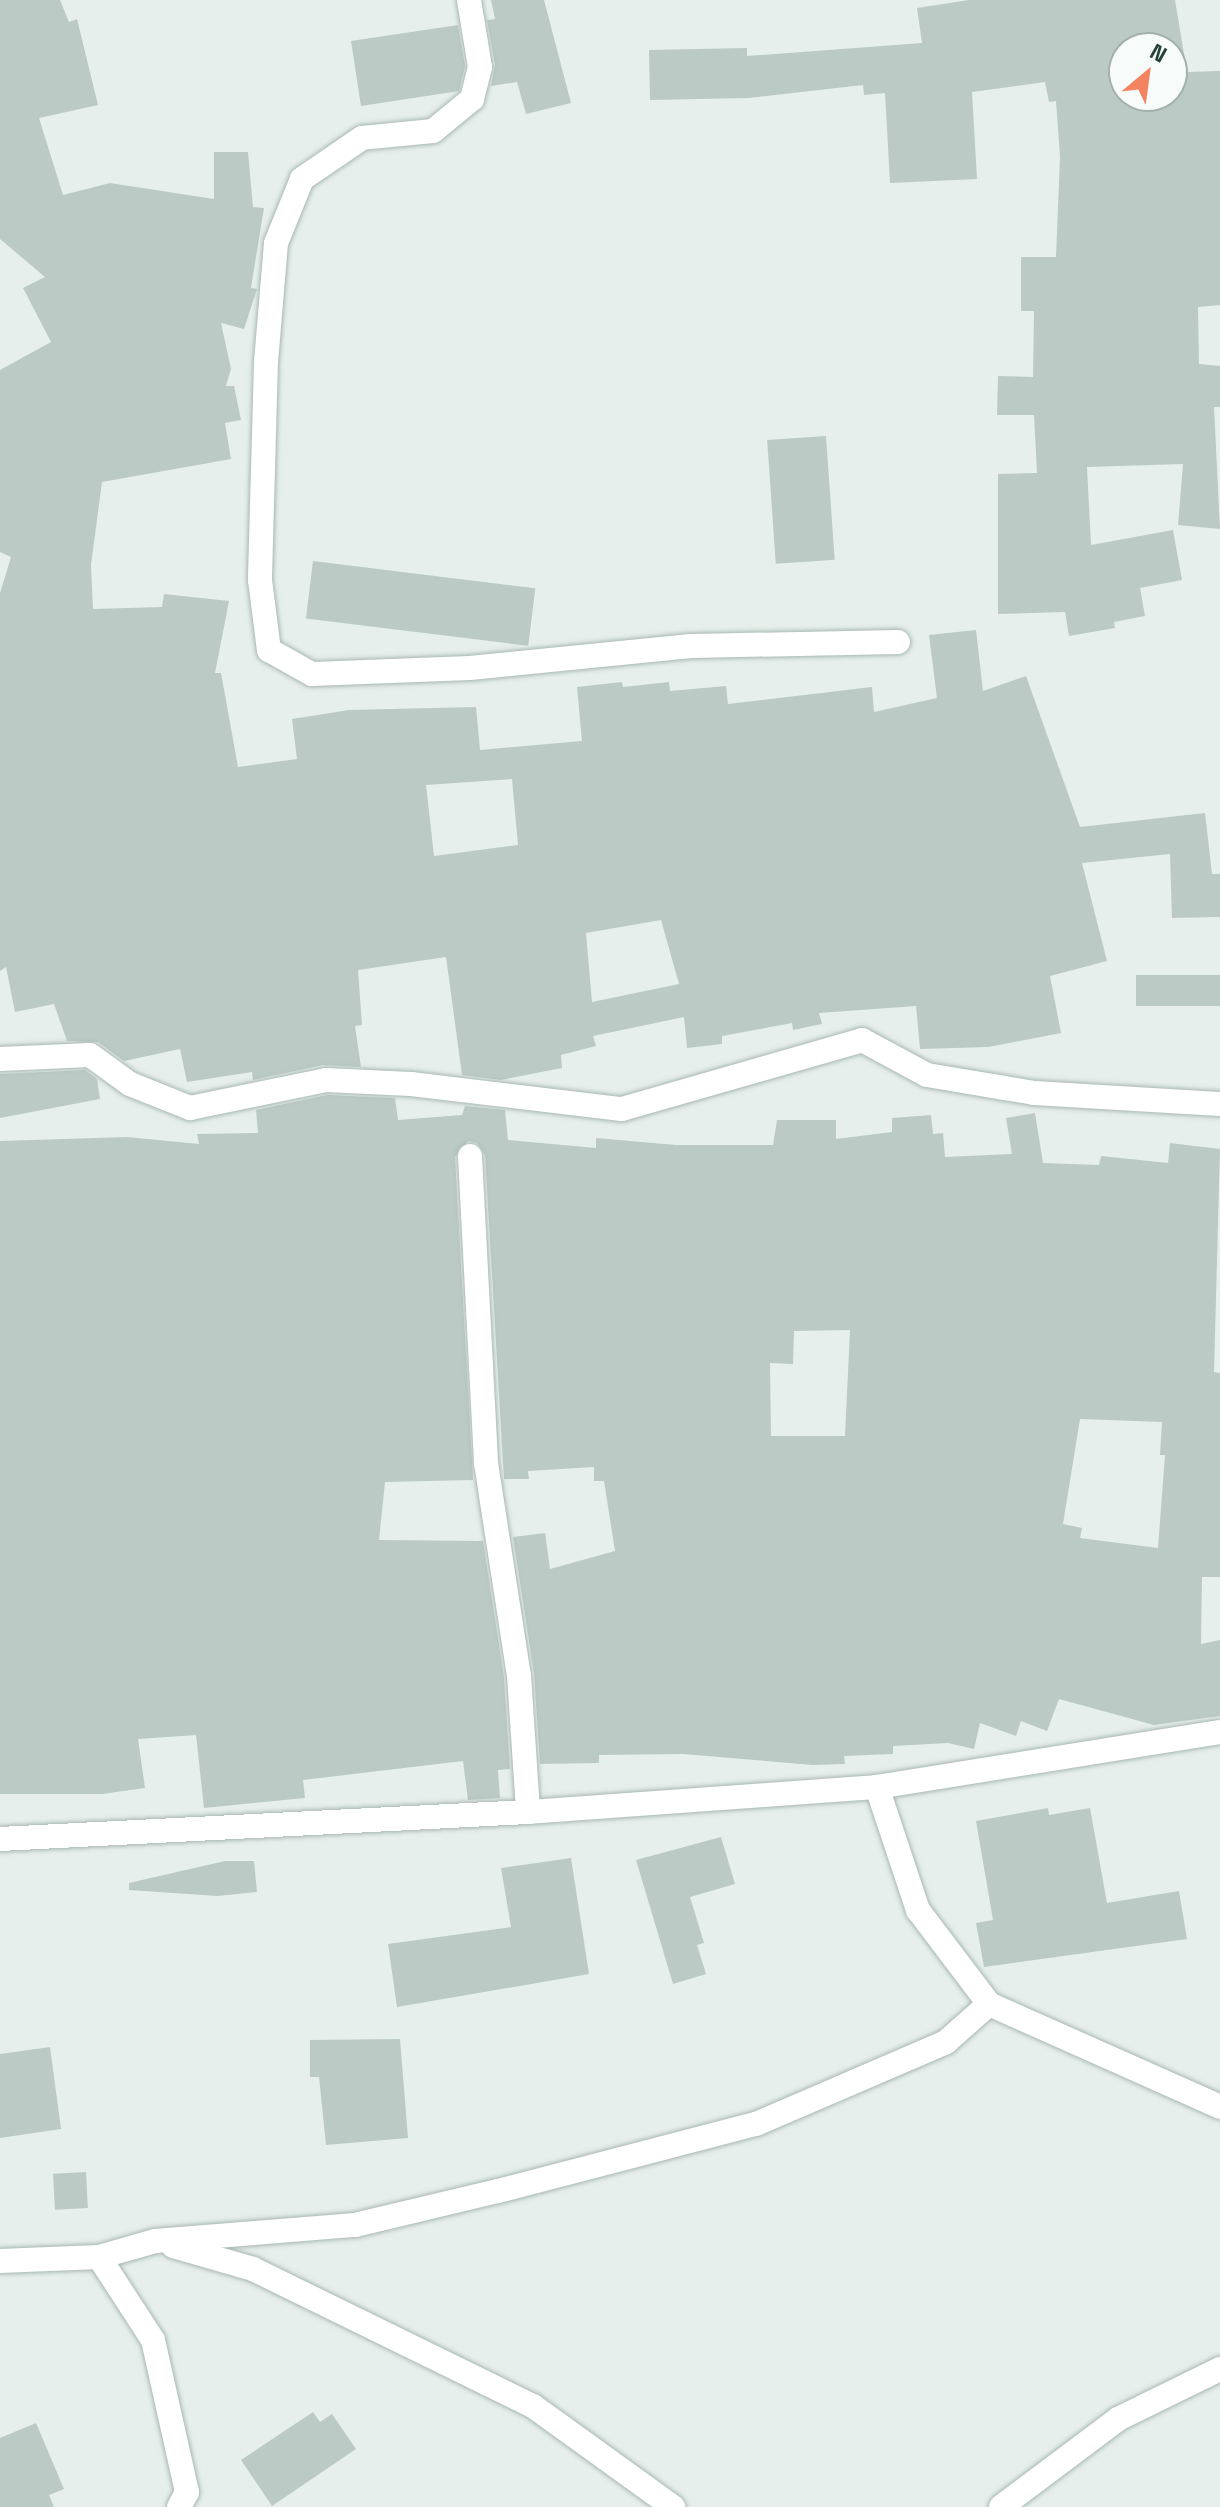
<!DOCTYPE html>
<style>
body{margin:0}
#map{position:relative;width:1220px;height:2507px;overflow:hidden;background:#e6efeb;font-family:"Space Grotesk",sans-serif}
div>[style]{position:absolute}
.building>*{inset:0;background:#bbcac4;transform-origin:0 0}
.roads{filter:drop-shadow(0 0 2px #a8b8b2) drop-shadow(0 0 2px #a8b8b2)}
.minor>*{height:24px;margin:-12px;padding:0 12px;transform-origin:12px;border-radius:12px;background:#fff}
span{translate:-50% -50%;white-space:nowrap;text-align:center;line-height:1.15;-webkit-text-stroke:7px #f7fbf9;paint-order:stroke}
.north{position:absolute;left:1108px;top:32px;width:80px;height:80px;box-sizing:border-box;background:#f7fbf9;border:2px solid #a3b1ad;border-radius:50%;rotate:29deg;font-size:22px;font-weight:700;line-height:32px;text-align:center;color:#24423a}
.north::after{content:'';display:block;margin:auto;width:28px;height:36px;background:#f4845f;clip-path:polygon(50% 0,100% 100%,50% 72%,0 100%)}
</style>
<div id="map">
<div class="building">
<i style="clip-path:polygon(evenodd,0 0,60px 0,69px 22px,77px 19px,98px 105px,39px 118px,63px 195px,110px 183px,214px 199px,214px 152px,248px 152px,253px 207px,264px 208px,251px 288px,257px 289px,244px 329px,221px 323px,231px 369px,226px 386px,234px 386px,241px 420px,225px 423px,231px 459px,102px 482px,91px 565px,93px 609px,162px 607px,164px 594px,229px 601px,215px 673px,221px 673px,238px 767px,297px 759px,292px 719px,349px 710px,476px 707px,480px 750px,582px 741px,577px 687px,622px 682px,623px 687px,669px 682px,670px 691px,726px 686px,728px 704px,872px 687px,874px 712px,937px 698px,929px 635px,976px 630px,983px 691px,1026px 676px,1080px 827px,1205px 813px,1212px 874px,1220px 874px,1220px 917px,1172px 918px,1170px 854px,1082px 863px,1107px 961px,1050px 976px,1061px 1033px,988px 1047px,920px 1049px,916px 1006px,819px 1013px,822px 1024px,793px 1030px,792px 1023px,722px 1036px,722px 1044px,687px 1048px,684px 1017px,593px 1036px,596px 1046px,561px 1055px,562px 1068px,501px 1080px,462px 1075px,446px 957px,358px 970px,362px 1025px,355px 1026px,361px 1067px,323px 1065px,253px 1080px,252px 1072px,187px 1082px,180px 1049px,124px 1061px,98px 1042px,67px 1041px,54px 1004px,15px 1012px,6px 967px,0 971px,0 593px,11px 557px,0 552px,0 370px,51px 342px,23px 288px,45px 277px,0 239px,0 0,512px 779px,518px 845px,434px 856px,426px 785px,512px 779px,0 0,661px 920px,679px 984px,592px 1002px,586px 933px,661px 920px)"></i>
<i style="clip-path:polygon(491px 0,544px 0,571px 103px,526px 114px,517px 82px,491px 86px,495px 65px,487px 20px,495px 19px)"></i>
<i style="clip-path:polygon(evenodd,969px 0,1175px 0,1187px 72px,1220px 71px,1220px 305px,1198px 307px,1199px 364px,1220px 366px,1220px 407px,1214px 407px,1220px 529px,1178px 525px,1183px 464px,1087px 467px,1091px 545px,1173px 530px,1182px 580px,1140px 588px,1145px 616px,1114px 622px,1115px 628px,1069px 636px,1065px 612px,998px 614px,998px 474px,1037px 473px,1034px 415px,997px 415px,998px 376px,1033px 377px,1034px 311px,1021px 311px,1021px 257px,1056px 257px,1060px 157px,1056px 101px,1049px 102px,1045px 82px,972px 92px,977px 179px,890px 183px,885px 93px,864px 95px,863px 85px,748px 98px,650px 100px,649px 50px,747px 48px,747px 56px,922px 43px,917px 8px,969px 0,1124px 48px,1172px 48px,1172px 96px,1124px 96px,1124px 48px)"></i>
<i style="clip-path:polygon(458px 25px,465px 66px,459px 91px,361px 106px,351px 41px)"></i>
<i style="left:826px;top:436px;width:124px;height:59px;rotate:86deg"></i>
<i style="left:313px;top:561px;width:224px;height:58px;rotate:7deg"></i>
<i style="left:1136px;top:975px;width:84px;height:31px"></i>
<i style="clip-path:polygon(85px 1070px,97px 1079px,100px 1099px,0 1118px,0 1074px)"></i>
<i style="clip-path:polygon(evenodd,327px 1095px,395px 1098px,398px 1120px,462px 1115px,465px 1106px,505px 1110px,508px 1140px,596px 1148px,596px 1138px,676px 1145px,773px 1145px,777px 1120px,836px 1120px,836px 1139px,892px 1132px,892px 1118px,931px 1115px,933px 1134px,943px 1133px,945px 1157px,1012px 1154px,1006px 1118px,1035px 1113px,1043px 1163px,1099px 1165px,1101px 1156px,1168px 1163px,1170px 1143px,1220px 1149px,1214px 1372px,1220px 1373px,1220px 1577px,1202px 1577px,1201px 1644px,1220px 1640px,1220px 1716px,1154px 1725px,1059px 1699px,1047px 1731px,1021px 1721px,1016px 1736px,980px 1723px,974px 1749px,948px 1743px,893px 1746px,893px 1754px,844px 1756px,845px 1764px,813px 1765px,683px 1754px,599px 1755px,599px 1763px,540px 1764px,534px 1673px,513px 1537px,545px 1533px,550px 1569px,615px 1551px,604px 1481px,594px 1481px,594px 1467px,528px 1471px,529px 1479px,504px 1479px,485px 1155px,477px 1143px,468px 1141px,455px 1157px,473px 1480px,385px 1482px,379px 1540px,483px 1541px,504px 1677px,510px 1769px,498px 1770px,500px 1798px,468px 1800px,463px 1761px,303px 1780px,305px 1798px,204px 1808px,196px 1735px,138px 1739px,145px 1788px,102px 1794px,0 1794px,0 1141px,127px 1137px,199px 1144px,197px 1134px,258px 1133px,256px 1110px,327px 1095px,850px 1330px,845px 1436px,771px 1436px,770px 1363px,793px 1364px,794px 1331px,850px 1330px,327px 1095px,1080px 1419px,1162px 1422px,1160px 1455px,1165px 1455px,1158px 1548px,1080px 1538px,1082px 1528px,1063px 1524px,1080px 1419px)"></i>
<i style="clip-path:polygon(1048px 1808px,1049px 1815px,1090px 1808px,1107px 1903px,1179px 1891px,1187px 1939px,984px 1967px,976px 1923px,993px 1920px,976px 1821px)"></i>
<i style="clip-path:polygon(721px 1837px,735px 1884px,690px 1897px,704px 1943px,697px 1945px,706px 1974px,673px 1984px,636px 1860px)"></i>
<i style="clip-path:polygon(571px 1858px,589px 1974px,397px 2007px,388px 1944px,511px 1927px,501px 1868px)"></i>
<i style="clip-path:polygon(225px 1861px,254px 1861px,257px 1892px,218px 1896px,129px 1890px,129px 1883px)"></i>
<i style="clip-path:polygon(400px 2039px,408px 2138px,326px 2145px,319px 2077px,310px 2077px,310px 2040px)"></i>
<i style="clip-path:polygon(50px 2047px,61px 2129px,0 2138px,0 2054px)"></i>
<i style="left:86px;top:2172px;width:36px;height:33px;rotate:87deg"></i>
<i style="clip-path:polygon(313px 2412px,320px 2422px,332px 2414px,356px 2449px,272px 2506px,241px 2460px)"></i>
<i style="clip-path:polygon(36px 2423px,64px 2489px,49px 2495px,54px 2507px,0 2507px,0 2438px)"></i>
</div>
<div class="roads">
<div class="minor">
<i style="left:469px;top:0;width:68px;rotate:80.7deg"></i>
<i style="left:480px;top:67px;width:33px;rotate:104deg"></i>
<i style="left:472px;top:99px;width:50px;rotate:140.6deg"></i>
<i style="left:433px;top:131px;width:71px;rotate:174.4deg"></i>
<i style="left:362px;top:138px;width:73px;rotate:145.7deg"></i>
<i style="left:302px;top:179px;width:69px;rotate:112.1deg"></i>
<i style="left:276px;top:243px;width:119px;rotate:94.8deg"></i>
<i style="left:266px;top:362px;width:218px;rotate:91.6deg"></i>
<i style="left:260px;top:580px;width:71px;rotate:82.7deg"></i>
<i style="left:269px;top:650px;width:49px;rotate:29.2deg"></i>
<i style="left:312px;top:674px;width:158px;rotate:-2.2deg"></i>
<i style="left:470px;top:668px;width:222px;rotate:-5.7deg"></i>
<i style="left:691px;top:646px;width:207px;rotate:-1.1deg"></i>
<i style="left:0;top:1059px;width:90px;rotate:-2.5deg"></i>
<i style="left:90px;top:1055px;width:49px;rotate:35.9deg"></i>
<i style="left:130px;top:1084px;width:65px;rotate:21.8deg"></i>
<i style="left:190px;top:1108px;width:139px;rotate:-11.6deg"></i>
<i style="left:326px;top:1080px;width:85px;rotate:2.7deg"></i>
<i style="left:411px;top:1084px;width:212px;rotate:6.8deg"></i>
<i style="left:622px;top:1109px;width:250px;rotate:-16deg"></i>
<i style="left:862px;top:1040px;width:74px;rotate:28.3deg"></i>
<i style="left:927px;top:1075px;width:109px;rotate:9.5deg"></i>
<i style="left:1034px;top:1093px;width:186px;rotate:3.4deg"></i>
<i style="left:470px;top:1156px;width:307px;rotate:87deg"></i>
<i style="left:486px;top:1463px;width:215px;rotate:81.2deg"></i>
<i style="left:519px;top:1675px;width:137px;rotate:86.2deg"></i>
<i style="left:877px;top:1787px;width:130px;rotate:71.6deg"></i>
<i style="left:918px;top:1910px;width:118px;rotate:52.9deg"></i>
<i style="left:989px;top:2004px;width:253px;rotate:24deg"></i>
<i style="left:0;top:1839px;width:529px;rotate:-2.93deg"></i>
<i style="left:528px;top:1812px;width:350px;rotate:-4.1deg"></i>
<i style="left:877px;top:1787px;width:347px;rotate:-9.1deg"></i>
<i style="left:173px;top:2246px;width:83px;rotate:16deg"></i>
<i style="left:253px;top:2269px;width:312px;rotate:26.1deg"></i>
<i style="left:533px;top:2406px;width:173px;rotate:35.8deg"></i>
<i style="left:99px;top:2257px;width:99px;rotate:57deg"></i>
<i style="left:153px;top:2340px;width:156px;rotate:77.4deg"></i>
<i style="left:187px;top:2492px;width:17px;rotate:118deg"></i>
<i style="left:0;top:2261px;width:99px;rotate:-2.3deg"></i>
<i style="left:99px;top:2257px;width:58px;rotate:-15.9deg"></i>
<i style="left:155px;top:2241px;width:201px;rotate:-4.6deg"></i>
<i style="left:355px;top:2225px;width:147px;rotate:-13.4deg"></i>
<i style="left:498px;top:2191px;width:267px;rotate:-14.6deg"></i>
<i style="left:756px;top:2124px;width:207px;rotate:-23.3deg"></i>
<i style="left:946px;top:2042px;width:57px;rotate:-41.5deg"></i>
<i style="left:1001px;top:2507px;width:146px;rotate:-36.9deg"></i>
<i style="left:1118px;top:2419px;width:114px;rotate:-26.1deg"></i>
</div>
</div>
<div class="north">N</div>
</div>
